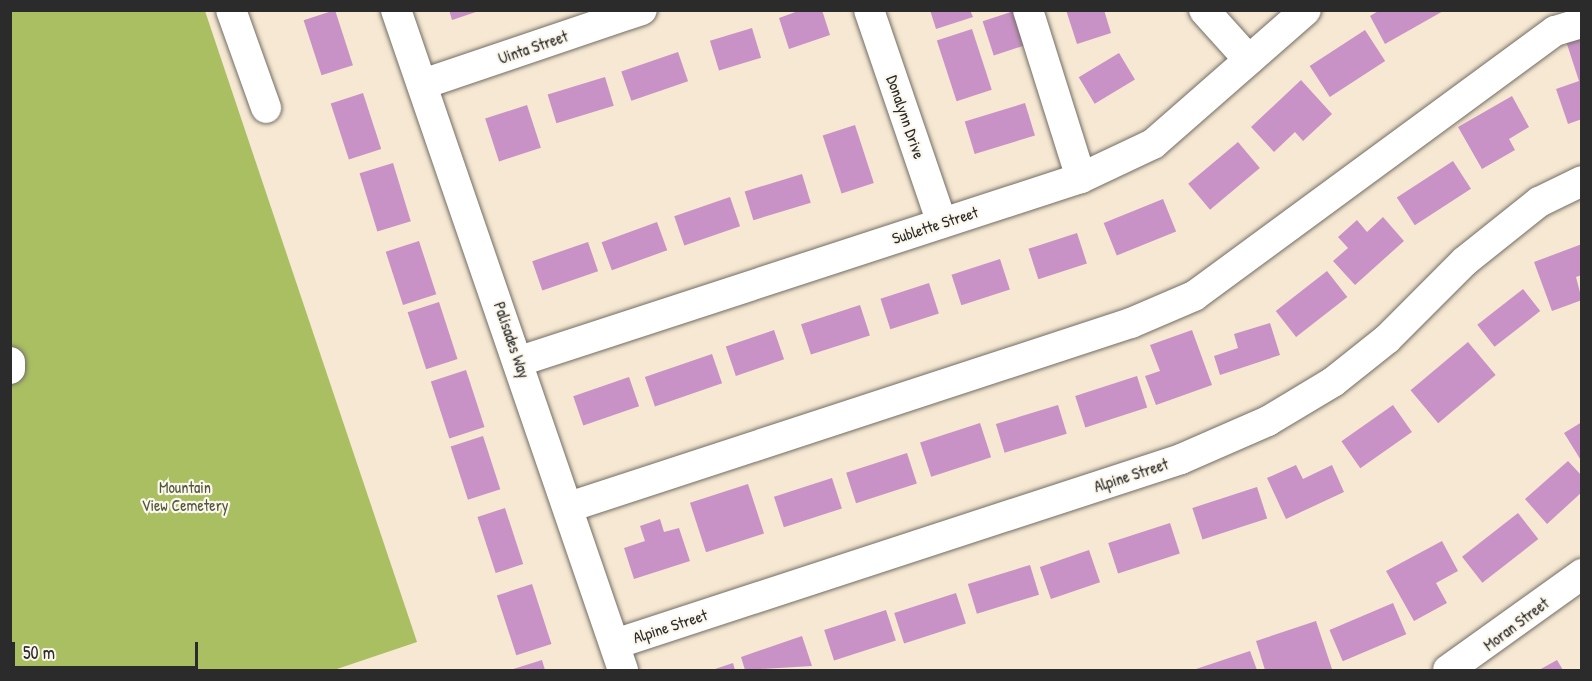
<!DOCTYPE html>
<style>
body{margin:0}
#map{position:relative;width:1592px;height:681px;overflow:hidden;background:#f6e8d2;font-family:"Patrick Hand",sans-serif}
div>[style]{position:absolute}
.green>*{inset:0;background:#aabe62}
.building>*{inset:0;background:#c992c6;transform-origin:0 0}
.roads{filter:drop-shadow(0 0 2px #726d65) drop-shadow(0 0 2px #726d65)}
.minor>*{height:30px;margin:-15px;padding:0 15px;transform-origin:15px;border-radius:15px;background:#fff}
span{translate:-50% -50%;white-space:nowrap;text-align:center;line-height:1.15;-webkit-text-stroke:4.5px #fbf7ec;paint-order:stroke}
.street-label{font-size:16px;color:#2b2b2b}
.park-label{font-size:16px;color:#51573c}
.frame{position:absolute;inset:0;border:12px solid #2b2b2b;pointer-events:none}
.scale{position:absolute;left:12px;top:642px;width:186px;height:27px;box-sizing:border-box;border:3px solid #2b2b2b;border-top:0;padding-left:8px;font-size:18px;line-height:21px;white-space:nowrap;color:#2b2b2b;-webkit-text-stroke:4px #fbf7ec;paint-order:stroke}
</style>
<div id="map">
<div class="green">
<i style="clip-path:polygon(10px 11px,205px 11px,417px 642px,334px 670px,11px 670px)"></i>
</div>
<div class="building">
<i style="left:335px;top:10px;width:58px;height:33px;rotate:72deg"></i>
<i style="clip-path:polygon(449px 10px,479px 10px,479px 11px,452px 20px)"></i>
<i style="clip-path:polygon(801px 10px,822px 10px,830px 35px,789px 49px,779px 18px)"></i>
<i style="clip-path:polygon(930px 10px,970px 10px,973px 17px,936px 29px)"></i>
<i style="clip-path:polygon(1066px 10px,1104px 10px,1111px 33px,1077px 44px)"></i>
<i style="clip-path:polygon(1380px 10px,1445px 10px,1385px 44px,1370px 16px)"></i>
<i style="left:1014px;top:11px;width:36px;height:33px;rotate:72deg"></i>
<i style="left:752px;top:28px;width:31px;height:44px;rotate:73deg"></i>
<i style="left:972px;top:29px;width:64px;height:37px;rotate:72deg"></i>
<i style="clip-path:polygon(1582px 29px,1582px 119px,1568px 124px,1556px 89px,1579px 81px,1564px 35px)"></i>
<i style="left:1365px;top:30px;width:37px;height:66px;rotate:57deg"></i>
<i style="left:678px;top:52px;width:31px;height:60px;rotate:71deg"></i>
<i style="left:1119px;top:53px;width:31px;height:47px;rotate:59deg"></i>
<i style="left:605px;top:77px;width:30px;height:60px;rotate:73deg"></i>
<i style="clip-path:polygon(1301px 80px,1332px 114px,1303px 141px,1295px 132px,1274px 152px,1251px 127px)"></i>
<i style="left:363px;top:93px;width:59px;height:34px;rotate:72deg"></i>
<i style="clip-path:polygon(1512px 96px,1529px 127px,1509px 139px,1515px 150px,1482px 169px,1458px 127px)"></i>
<i style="left:1025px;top:103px;width:34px;height:63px;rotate:73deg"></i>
<i style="left:527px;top:105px;width:45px;height:44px;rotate:72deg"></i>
<i style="left:855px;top:125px;width:61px;height:34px;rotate:72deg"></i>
<i style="left:1238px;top:142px;width:34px;height:65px;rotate:50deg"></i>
<i style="left:1453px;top:161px;width:33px;height:67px;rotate:57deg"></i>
<i style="left:393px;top:163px;width:61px;height:35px;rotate:73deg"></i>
<i style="left:802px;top:174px;width:30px;height:60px;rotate:73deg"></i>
<i style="left:730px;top:197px;width:31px;height:59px;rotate:71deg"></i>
<i style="left:1163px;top:199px;width:35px;height:64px;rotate:68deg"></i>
<i style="clip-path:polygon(1383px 217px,1404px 241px,1355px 285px,1333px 261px,1348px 248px,1338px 237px,1357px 220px,1367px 232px)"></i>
<i style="left:657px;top:222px;width:30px;height:59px;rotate:70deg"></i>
<i style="left:1077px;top:233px;width:32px;height:51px;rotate:72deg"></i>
<i style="left:419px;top:241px;width:56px;height:35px;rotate:72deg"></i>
<i style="left:588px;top:242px;width:31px;height:59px;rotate:71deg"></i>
<i style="clip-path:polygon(1582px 244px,1582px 275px,1576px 277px,1582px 300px,1552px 311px,1534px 262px)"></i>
<i style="left:1000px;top:259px;width:32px;height:51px;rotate:72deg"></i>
<i style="left:1327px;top:271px;width:33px;height:65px;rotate:52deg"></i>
<i style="left:929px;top:283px;width:32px;height:51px;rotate:72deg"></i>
<i style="left:1523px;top:289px;width:28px;height:58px;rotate:52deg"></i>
<i style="left:439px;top:302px;width:60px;height:33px;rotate:72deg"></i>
<i style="left:860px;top:305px;width:32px;height:62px;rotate:72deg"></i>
<i style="clip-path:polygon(1270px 323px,1280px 355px,1220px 375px,1214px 356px,1238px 348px,1234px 334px)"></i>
<i style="left:774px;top:330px;width:31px;height:51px;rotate:71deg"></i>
<i style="clip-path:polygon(1192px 330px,1212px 385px,1156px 405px,1145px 376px,1160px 371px,1150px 345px)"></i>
<i style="left:1468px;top:342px;width:43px;height:75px;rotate:50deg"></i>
<i style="left:712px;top:354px;width:31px;height:71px;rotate:71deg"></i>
<i style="left:466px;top:370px;width:60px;height:37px;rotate:72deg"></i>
<i style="left:1137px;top:376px;width:33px;height:65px;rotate:72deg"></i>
<i style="left:629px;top:377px;width:31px;height:59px;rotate:71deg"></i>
<i style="left:1058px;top:405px;width:30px;height:65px;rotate:73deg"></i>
<i style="left:1393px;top:405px;width:33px;height:63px;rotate:55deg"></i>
<i style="clip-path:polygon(1582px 422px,1582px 462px,1564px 433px)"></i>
<i style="left:980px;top:423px;width:36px;height:63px;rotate:72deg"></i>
<i style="left:483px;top:436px;width:56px;height:34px;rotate:72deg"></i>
<i style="left:907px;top:453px;width:32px;height:64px;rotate:72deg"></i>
<i style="clip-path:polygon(1568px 461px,1582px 476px,1582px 492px,1547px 524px,1525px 499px)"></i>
<i style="clip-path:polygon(1296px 465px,1303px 479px,1332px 465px,1344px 492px,1286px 519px,1267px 478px)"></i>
<i style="left:832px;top:478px;width:32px;height:61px;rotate:72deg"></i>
<i style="left:748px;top:484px;width:52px;height:61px;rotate:72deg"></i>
<i style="left:1257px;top:487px;width:33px;height:68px;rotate:72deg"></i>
<i style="left:505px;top:508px;width:59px;height:29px;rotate:72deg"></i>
<i style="left:1518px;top:513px;width:33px;height:71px;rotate:52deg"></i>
<i style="clip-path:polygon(660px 519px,664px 532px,679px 528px,690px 561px,634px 579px,624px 548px,645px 541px,640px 526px)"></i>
<i style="left:1170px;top:523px;width:32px;height:65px;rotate:72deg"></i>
<i style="clip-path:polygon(1442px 541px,1458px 571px,1436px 583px,1447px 603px,1414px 621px,1386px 571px)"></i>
<i style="left:1089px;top:550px;width:34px;height:52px;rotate:71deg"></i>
<i style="left:1030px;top:565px;width:31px;height:65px;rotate:73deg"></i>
<i style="left:532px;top:584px;width:63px;height:37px;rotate:72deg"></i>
<i style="left:956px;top:593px;width:32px;height:65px;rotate:72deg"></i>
<i style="left:1393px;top:603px;width:34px;height:69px;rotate:67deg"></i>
<i style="left:886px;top:610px;width:32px;height:65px;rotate:72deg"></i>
<i style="clip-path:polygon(1316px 621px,1332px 669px,1265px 670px,1256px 641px)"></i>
<i style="clip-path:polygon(802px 636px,812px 666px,745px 670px,741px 657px)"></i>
<i style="clip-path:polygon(1250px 651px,1257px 670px,1193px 670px)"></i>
<i style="clip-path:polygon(542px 660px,545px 670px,510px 670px)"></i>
<i style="clip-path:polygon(1557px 660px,1563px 670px,1539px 670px)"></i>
<i style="clip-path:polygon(733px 663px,735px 670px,712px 670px)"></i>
</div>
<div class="roads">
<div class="minor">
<i style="left:231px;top:10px;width:104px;rotate:70.3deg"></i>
<i style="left:396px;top:10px;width:698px;rotate:71.02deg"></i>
<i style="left:869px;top:10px;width:225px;rotate:71.1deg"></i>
<i style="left:1028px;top:10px;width:176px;rotate:72.5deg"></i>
<i style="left:1204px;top:10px;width:67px;rotate:48deg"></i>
<i style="left:423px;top:84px;width:231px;rotate:-18.7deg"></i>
<i style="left:520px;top:361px;width:590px;rotate:-18.07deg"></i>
<i style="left:1081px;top:178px;width:80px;rotate:-25.3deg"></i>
<i style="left:1153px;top:144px;width:203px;rotate:-41.2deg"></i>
<i style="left:10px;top:362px;width:7px;rotate:90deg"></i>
<i style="left:569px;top:507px;width:591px;rotate:-18.13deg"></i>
<i style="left:1131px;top:323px;width:69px;rotate:-23.2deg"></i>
<i style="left:1194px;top:296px;width:448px;rotate:-36.3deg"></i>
<i style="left:1555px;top:31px;width:28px;rotate:-17deg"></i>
<i style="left:615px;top:644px;width:595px;rotate:-18.1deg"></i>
<i style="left:1181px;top:459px;width:95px;rotate:-23.6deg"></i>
<i style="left:1268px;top:421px;width:76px;rotate:-31deg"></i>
<i style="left:1333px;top:382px;width:69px;rotate:-38.5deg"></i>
<i style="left:1387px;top:339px;width:110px;rotate:-45deg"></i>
<i style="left:1465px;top:261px;width:95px;rotate:-38.6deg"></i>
<i style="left:1539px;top:202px;width:48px;rotate:-26deg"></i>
<i style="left:1448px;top:670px;width:165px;rotate:-35.6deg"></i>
</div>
</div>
<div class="street-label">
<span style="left:533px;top:47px;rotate:-19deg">Uinta Street</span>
<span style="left:906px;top:117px;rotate:71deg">Donalynn Drive</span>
<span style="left:935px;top:225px;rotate:-18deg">Sublette Street</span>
<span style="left:512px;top:340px;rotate:71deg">Palisades Way</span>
<span style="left:1131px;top:475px;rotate:-18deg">Alpine Street</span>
<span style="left:1516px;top:624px;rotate:-37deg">Moran Street</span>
<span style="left:670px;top:626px;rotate:-18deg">Alpine Street</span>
</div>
<div class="park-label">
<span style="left:185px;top:496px">Mountain<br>View Cemetery</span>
</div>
<div class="frame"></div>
<div class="scale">50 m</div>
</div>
